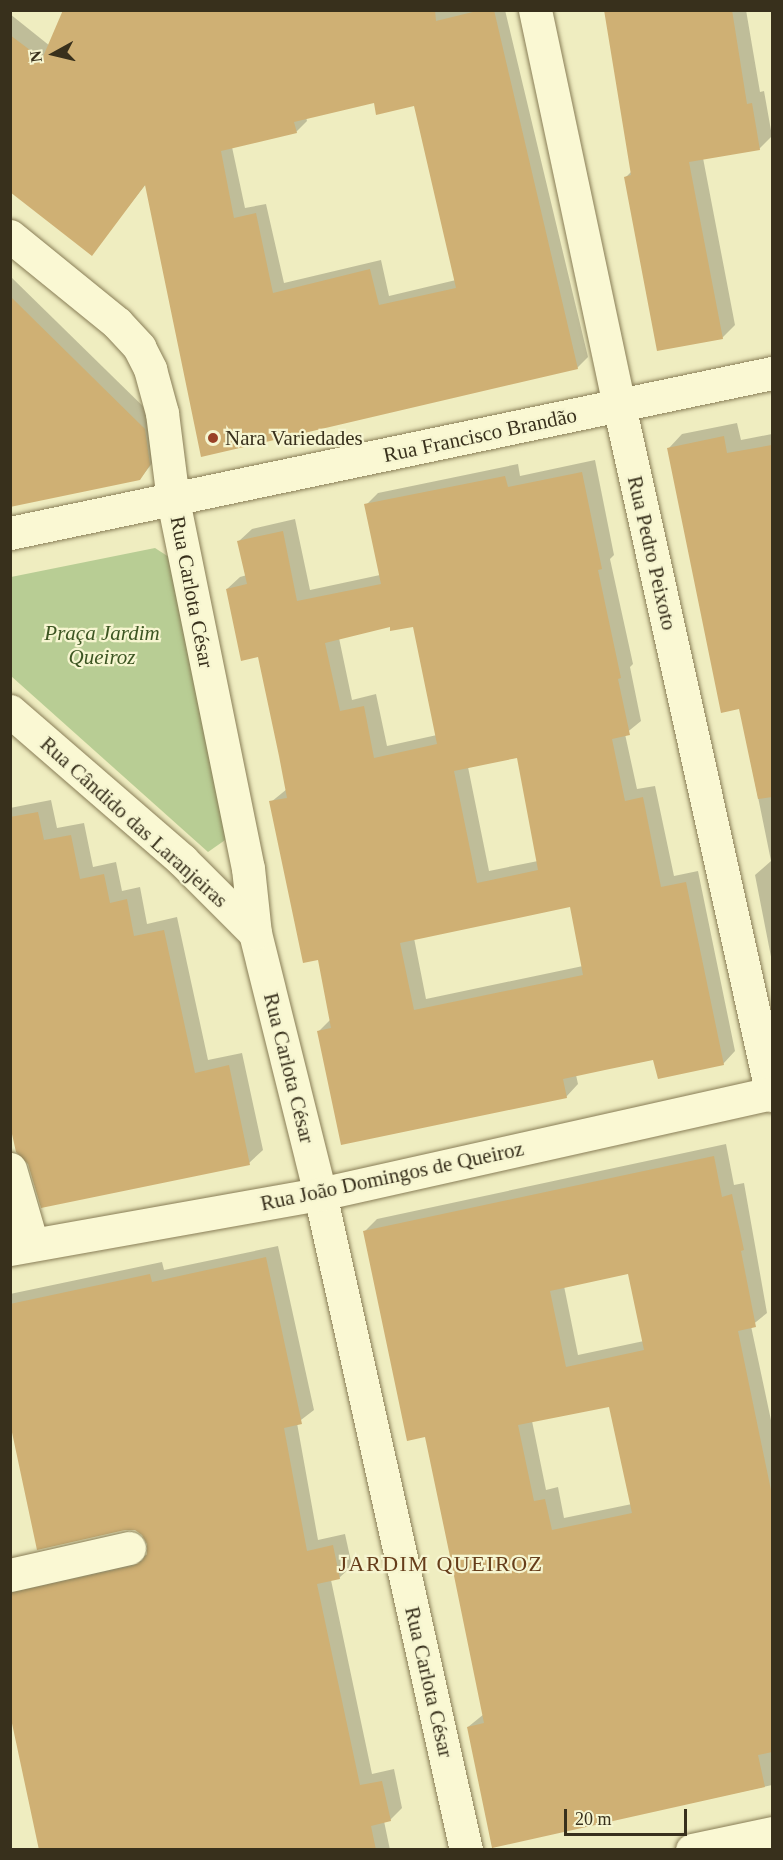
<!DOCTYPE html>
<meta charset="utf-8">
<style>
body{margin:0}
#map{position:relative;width:783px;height:1860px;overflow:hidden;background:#efedc0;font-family:Georgia,serif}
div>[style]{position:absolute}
.green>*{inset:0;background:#b8cd94}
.shadow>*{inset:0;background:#0003}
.building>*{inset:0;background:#cfb074}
.roads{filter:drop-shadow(0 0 2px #897e57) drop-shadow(0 0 2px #897e57)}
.minor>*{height:33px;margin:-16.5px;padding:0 16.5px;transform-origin:16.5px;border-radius:16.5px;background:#faf8d3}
.dots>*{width:16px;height:16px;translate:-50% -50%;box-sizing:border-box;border:3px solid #f6f5d0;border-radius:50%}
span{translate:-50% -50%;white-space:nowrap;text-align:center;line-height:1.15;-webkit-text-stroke:4.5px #f6f5d0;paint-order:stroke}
.street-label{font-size:21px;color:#38301c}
.poi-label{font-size:21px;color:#38301c}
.left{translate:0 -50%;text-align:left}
.park-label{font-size:21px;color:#3c5522;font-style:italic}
.neighbourhood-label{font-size:22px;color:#663d1a;letter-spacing:1.5px}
.frame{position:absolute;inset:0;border:12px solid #38301c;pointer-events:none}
.north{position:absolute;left:24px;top:24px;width:60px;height:60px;-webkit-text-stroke:4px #f6f5d0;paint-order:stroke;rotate:262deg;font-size:16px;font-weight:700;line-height:24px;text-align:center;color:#38301c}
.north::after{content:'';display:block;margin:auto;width:21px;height:27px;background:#38301c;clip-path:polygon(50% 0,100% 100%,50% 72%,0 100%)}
.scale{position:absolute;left:564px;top:1809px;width:123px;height:27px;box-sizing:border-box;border:3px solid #38301c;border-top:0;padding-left:8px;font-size:18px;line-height:21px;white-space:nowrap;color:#38301c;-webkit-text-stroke:4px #f6f5d0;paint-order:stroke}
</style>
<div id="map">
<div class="green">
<i style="clip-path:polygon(155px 548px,172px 559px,228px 838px,208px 852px,11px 676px,11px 577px)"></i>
</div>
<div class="shadow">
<i style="clip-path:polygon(evenodd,64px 10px,505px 10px,588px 357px,577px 368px,202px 456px,146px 184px,91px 254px,10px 190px,10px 14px,50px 46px,64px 10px,375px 101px,416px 104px,456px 280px,389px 296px,381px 260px,284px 283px,266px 204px,245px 208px,232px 147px,296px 132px,307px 121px,306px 117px,375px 101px)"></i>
<i style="clip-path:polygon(606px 10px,746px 10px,760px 92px,764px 91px,772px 136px,759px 149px,703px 158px,735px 325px,722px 338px,626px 177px,632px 171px)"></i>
<i style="clip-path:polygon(10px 276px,155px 418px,160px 453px,140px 479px,10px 505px)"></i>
<i style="clip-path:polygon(737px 423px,741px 440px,772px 434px,772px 962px,755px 875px,771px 861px,740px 708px,669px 448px,682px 434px)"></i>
<i style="clip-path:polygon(evenodd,595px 460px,614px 555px,610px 559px,633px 664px,630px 667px,641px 721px,625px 734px,637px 789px,655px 786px,674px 876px,698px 871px,735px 1051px,723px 1064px,655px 1059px,576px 1075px,578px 1084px,566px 1097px,319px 1031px,331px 1019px,319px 958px,271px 802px,287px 789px,259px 655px,227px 589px,240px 577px,247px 575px,239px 541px,252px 529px,295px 519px,310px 590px,380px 575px,366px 505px,378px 493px,518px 464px,520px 476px,595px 460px,391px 625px,414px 625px,437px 735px,387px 746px,376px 694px,352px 700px,339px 638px,391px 625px,595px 460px,519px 757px,538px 861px,489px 871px,468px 767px,519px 757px,595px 460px,571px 905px,583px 966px,426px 999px,414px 938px,571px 905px)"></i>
<i style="clip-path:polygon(51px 800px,57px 828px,84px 823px,93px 867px,116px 862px,122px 891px,140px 887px,147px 924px,177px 917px,208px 1060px,242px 1053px,263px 1150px,249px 1163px,29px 1163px,10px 1118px,10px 808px)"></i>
<i style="clip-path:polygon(evenodd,726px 1144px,734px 1185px,744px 1183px,767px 1313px,751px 1326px,772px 1425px,772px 1785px,493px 1846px,468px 1727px,484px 1714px,426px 1435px,364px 1232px,377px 1219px,726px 1144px,630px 1273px,644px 1341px,578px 1355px,564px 1286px,630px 1273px,726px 1144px,611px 1405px,632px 1504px,564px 1518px,558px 1487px,546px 1490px,532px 1421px,611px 1405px)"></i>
<i style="clip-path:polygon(278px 1246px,314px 1410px,297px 1423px,318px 1540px,345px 1534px,352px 1566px,339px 1578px,331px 1580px,338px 1613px,372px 1774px,394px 1769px,402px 1808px,390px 1820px,384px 1821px,390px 1850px,41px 1850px,10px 1706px,10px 1580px,27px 1582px,147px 1555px,149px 1543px,144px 1535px,10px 1415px,10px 1294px,162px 1262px,164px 1270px)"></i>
</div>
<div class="building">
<i style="clip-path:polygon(evenodd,63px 10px,435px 10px,436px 21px,481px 10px,494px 10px,578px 369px,201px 457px,145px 185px,92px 256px,10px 192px,10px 35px,42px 59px,63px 10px,374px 103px,376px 115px,414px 106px,456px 288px,379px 305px,370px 269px,273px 293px,256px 213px,234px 218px,221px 151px,297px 133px,294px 122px,374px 103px)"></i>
<i style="clip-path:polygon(604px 10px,732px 10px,747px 104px,752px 103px,760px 150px,689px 162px,723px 339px,657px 351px,624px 177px,631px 175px)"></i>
<i style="clip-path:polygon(10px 296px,145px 429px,150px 465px,140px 480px,10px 507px)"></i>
<i style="clip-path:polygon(724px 436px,727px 453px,772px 445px,772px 797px,758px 799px,739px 709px,721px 713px,667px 448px)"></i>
<i style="clip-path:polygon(evenodd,582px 472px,602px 569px,598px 570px,621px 678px,618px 679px,630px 735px,612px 739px,625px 801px,643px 797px,661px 887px,686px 882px,724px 1065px,658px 1079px,653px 1060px,605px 1070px,563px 1079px,567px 1098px,341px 1145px,317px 1031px,331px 1028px,318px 960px,303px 963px,269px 801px,287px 798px,279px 756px,258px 657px,241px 661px,226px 589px,247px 584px,237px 541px,283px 531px,297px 601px,381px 584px,364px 504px,505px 476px,508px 487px,582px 472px,390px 627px,390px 631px,413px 627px,437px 744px,374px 758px,364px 706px,340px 711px,325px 643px,390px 627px,582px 472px,517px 758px,538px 870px,477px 883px,454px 771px,517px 758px,582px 472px,570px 907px,583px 975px,414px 1010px,400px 943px,570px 907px)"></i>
<i style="clip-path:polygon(38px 812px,44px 840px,71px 835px,80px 879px,104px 874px,110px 903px,127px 899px,134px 936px,164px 930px,195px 1073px,229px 1065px,250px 1165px,41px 1208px,28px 1164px,16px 1152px,10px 1125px,10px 817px)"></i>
<i style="clip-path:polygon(evenodd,714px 1156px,722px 1197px,732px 1194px,744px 1250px,741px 1251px,756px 1327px,738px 1331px,772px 1495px,772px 1752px,758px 1755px,765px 1787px,492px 1848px,467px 1727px,484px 1723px,452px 1566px,425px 1437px,407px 1441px,363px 1231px,714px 1156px,628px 1274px,644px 1350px,566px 1367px,550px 1291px,628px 1274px,714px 1156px,609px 1407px,632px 1513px,552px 1530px,545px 1499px,534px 1501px,518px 1425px,609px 1407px)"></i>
<i style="clip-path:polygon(266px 1257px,302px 1424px,284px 1428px,307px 1551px,333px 1545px,340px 1579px,317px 1584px,326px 1626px,360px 1785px,382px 1781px,391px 1821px,371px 1826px,376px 1850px,39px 1850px,10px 1714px,10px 1593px,133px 1566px,142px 1561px,147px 1554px,147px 1544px,142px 1535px,135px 1530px,125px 1530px,37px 1550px,10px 1423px,10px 1304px,150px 1274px,152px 1282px)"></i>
</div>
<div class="roads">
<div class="minor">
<i style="left:535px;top:10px;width:404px;rotate:78deg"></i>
<i style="left:619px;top:405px;width:707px;rotate:77.5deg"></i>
<i style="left:10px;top:236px;width:138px;rotate:39.1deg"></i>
<i style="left:117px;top:323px;width:33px;rotate:47deg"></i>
<i style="left:139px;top:347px;width:25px;rotate:63deg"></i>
<i style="left:150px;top:369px;width:46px;rotate:74.7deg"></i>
<i style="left:162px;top:413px;width:88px;rotate:82.8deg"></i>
<i style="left:173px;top:500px;width:376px;rotate:78.5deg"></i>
<i style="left:248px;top:868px;width:65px;rotate:83.9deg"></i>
<i style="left:255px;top:933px;width:269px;rotate:76deg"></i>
<i style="left:320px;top:1194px;width:672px;rotate:77.45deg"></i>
<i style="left:10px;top:533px;width:779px;rotate:-11.86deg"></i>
<i style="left:10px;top:711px;width:228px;rotate:40.9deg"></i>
<i style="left:182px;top:860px;width:103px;rotate:45deg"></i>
<i style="left:10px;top:1169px;width:78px;rotate:73.7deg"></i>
<i style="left:10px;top:1249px;width:315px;rotate:-10.1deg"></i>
<i style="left:320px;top:1194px;width:463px;rotate:-12.6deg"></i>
<i style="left:10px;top:1575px;width:122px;rotate:-12.8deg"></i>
<i style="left:692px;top:1850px;width:82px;rotate:-12deg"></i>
</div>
</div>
<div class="dots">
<i style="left:213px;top:438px;background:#994126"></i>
</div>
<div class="street-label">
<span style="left:480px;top:435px;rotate:-12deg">Rua Francisco Brandão</span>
<span style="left:652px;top:553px;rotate:77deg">Rua Pedro Peixoto</span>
<span style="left:192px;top:592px;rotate:79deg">Rua Carlota César</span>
<span style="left:134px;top:822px;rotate:42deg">Rua Cândido das Laranjeiras</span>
<span style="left:289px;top:1068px;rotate:76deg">Rua Carlota César</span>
<span style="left:392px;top:1176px;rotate:-12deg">Rua João Domingos de Queiroz</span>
<span style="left:429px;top:1682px;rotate:77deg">Rua Carlota César</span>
</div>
<div class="poi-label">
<span class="left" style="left:225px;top:438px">Nara Variedades</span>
</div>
<div class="park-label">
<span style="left:102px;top:645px">Praça Jardim<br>Queiroz</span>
</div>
<div class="neighbourhood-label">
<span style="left:441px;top:1564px">JARDIM QUEIROZ</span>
</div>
<div class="frame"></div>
<div class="north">N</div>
<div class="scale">20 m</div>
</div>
